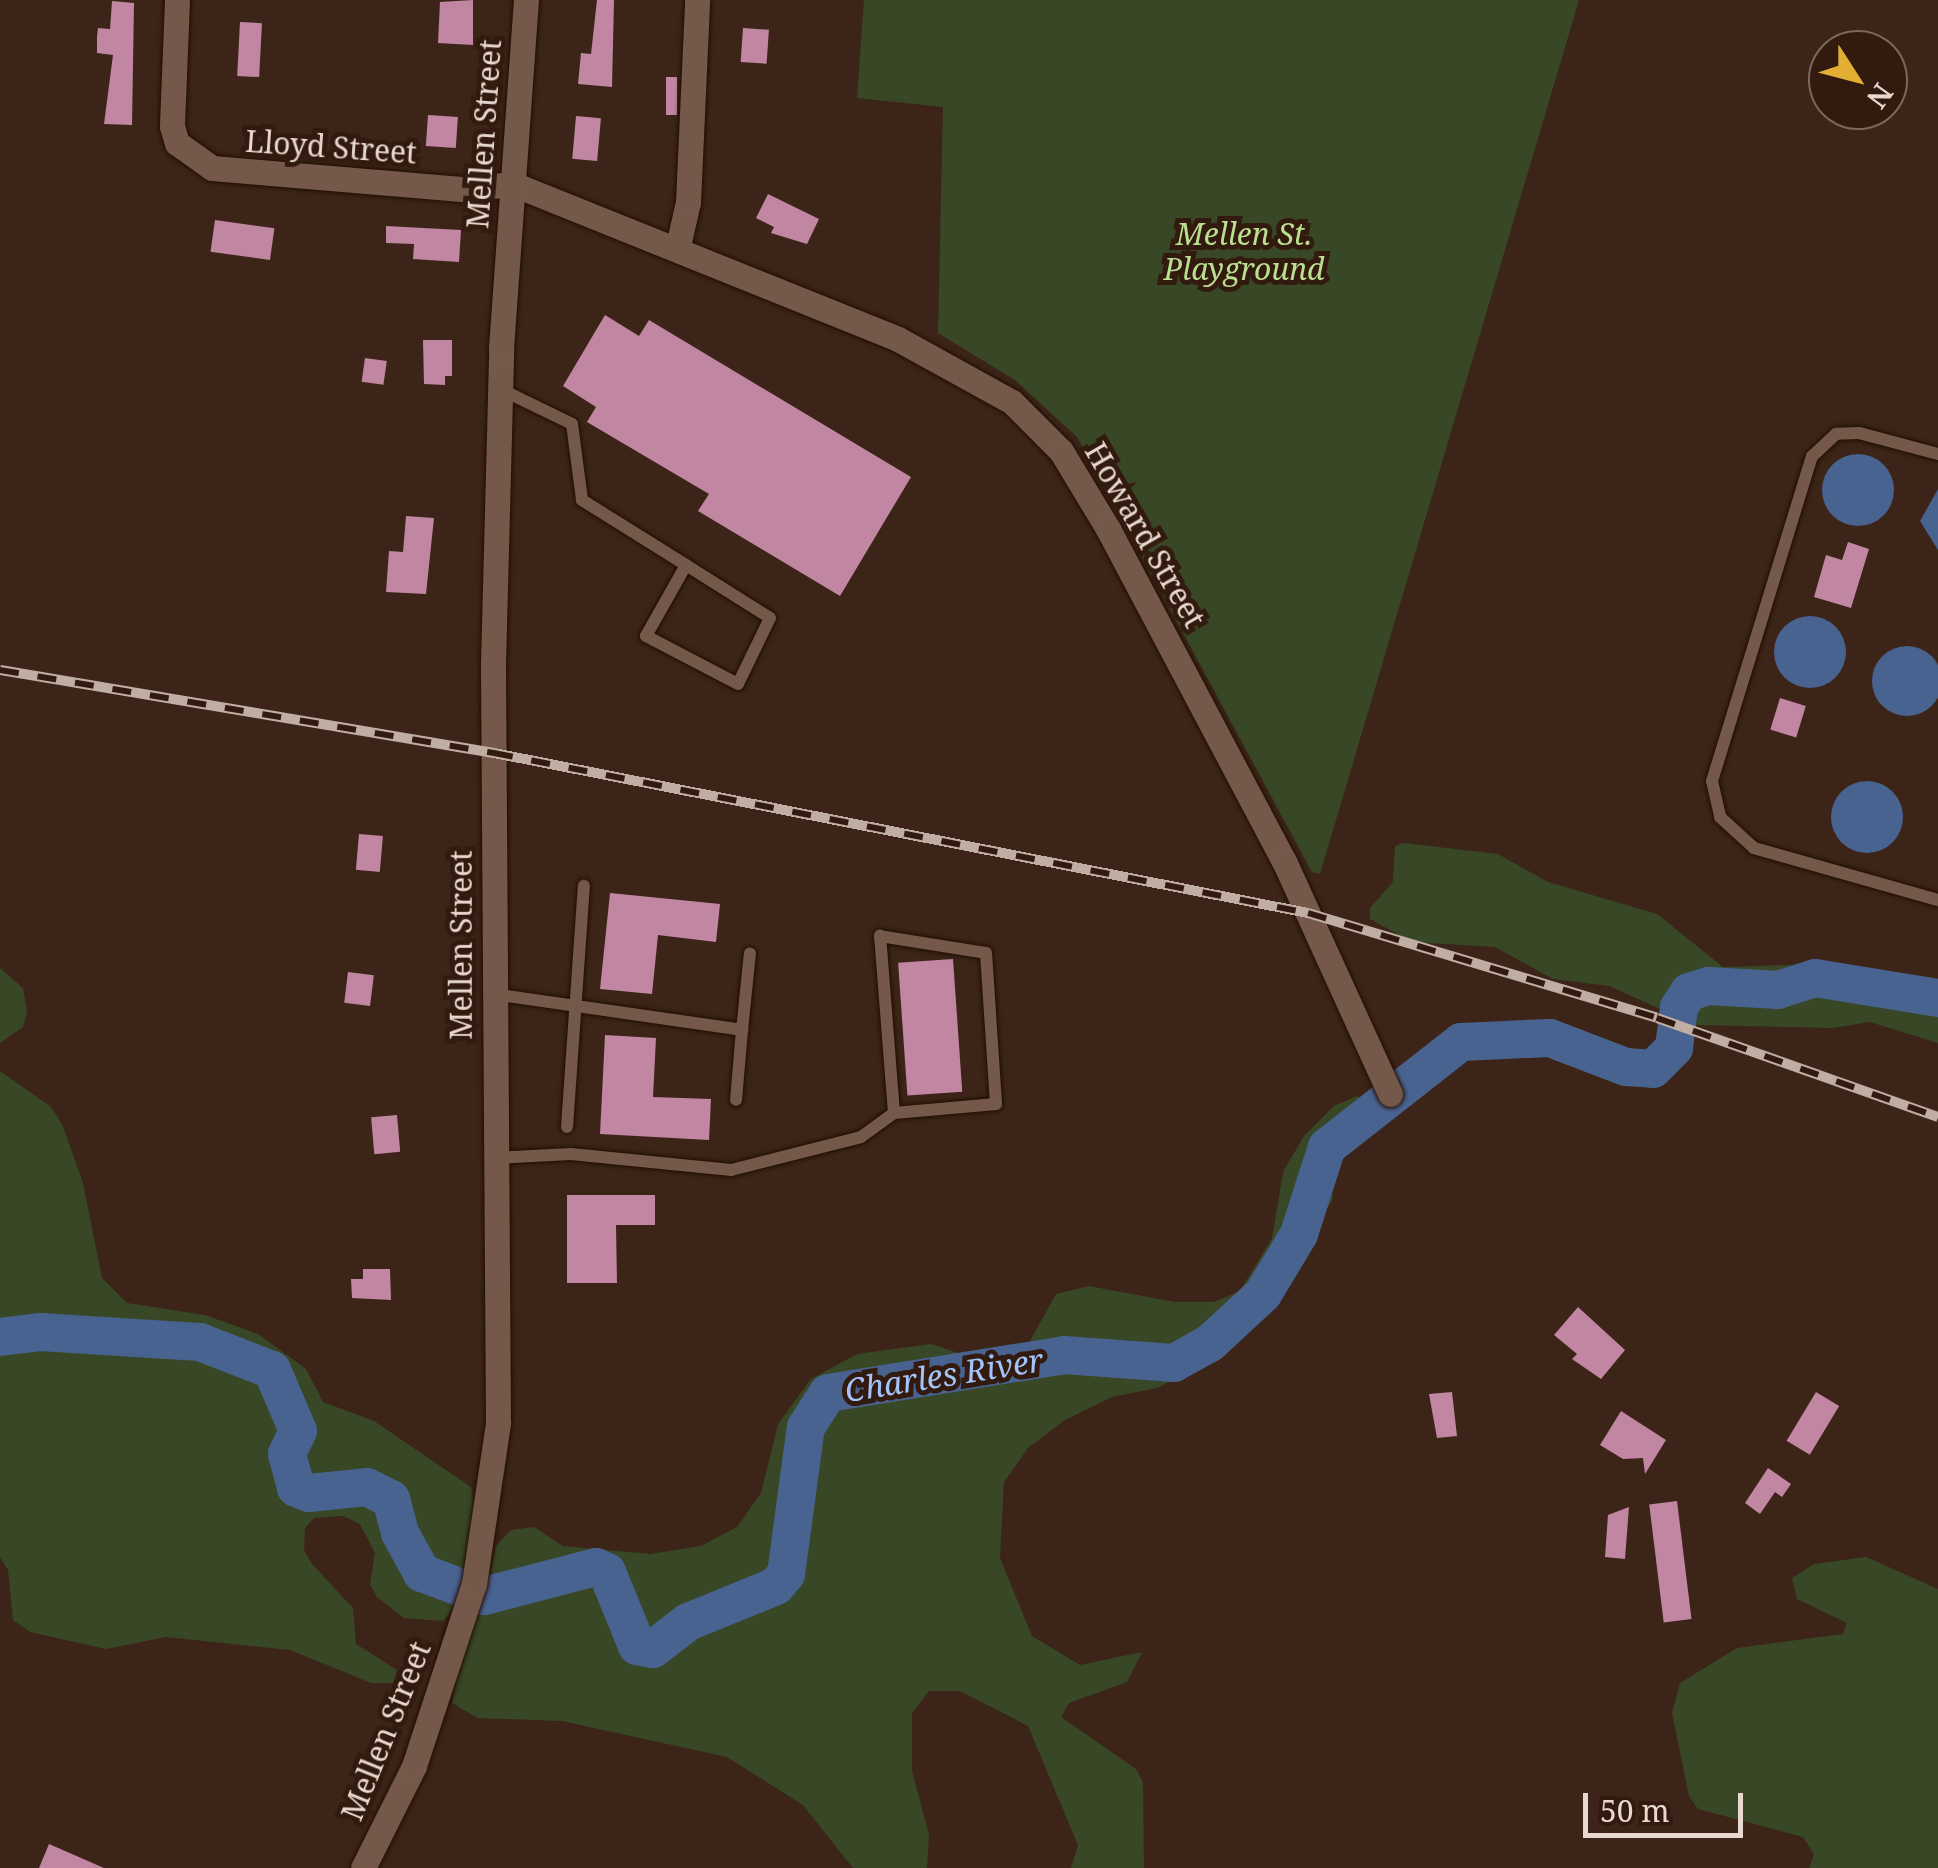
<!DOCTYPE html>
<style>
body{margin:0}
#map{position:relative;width:1938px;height:1868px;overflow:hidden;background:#3c2518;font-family:"Noto Serif",serif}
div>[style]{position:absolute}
.green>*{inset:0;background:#384726}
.water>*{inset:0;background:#496390}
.round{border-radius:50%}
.river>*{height:38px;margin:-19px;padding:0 19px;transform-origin:19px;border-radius:19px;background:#496390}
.building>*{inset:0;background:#c186a1;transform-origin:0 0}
.roads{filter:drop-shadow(0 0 2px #220d03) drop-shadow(0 0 2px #220d03)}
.lane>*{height:12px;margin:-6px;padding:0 6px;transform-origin:6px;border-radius:6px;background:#74594b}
.street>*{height:25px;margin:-12.5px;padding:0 12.5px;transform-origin:12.5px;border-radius:12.5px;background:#74594b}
.secondary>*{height:25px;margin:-12.5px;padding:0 12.5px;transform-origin:12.5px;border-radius:12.5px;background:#74594b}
.rail>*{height:10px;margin-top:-5px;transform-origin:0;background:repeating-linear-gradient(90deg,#321b0e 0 19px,#c0aea5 0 38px);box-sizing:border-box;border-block:2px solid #c0aea5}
span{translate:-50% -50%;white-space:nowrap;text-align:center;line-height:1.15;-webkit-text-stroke:10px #321b0e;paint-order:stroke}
.street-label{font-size:30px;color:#e8d8d0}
.park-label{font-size:30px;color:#bbdf91;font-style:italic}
.water-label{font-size:32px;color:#a3c3fb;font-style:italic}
.north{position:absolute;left:1808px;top:30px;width:100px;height:100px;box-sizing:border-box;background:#321b0e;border:2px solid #7b675c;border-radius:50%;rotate:126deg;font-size:28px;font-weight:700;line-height:40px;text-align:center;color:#e8d8d0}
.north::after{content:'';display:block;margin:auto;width:35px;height:45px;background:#e3ae34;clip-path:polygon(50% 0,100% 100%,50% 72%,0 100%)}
.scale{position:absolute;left:1583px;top:1793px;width:160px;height:45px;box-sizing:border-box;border:5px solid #e8d8d0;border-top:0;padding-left:12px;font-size:30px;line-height:35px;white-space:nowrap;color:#e8d8d0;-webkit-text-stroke:8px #321b0e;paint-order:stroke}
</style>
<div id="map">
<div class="green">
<i style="clip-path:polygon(864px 0,1579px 0,1320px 874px,1312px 872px,1077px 437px,1015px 380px,938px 333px,943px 107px,857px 98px)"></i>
<i style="clip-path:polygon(1403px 843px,1498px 854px,1548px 882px,1657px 914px,1723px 967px,1820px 964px,1938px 1004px,1938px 1043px,1870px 1022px,1832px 1028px,1695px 1025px,1609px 986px,1553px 979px,1495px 947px,1412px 942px,1370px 919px,1370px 908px,1393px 882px,1395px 846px)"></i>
<i style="clip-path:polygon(0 968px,23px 988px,27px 1012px,23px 1027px,0 1043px)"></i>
<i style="clip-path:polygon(0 1071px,51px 1107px,62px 1124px,83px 1183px,102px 1278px,127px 1303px,205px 1315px,258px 1334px,306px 1369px,323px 1402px,374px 1421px,471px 1487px,475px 1510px,461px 1595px,444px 1621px,404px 1618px,377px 1597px,370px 1585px,375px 1553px,360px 1524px,343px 1516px,314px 1518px,305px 1528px,304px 1550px,312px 1564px,353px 1608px,356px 1644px,397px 1670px,393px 1683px,371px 1683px,290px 1650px,166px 1637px,106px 1649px,30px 1632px,13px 1620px,8px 1570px,0 1557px)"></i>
<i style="clip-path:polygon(1357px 1096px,1370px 1103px,1369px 1114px,1329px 1170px,1333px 1199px,1253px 1326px,1206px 1363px,1157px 1388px,1112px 1397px,1065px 1420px,1028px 1448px,1004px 1482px,1000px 1558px,1032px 1636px,1080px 1665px,1142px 1652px,1127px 1682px,1069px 1703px,1061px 1717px,1136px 1769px,1143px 1782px,1144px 1868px,1071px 1868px,1078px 1845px,1028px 1726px,960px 1691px,929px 1691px,912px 1713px,912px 1771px,929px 1835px,927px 1868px,853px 1868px,803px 1805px,727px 1757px,562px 1721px,478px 1718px,452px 1703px,470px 1612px,486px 1594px,496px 1546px,511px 1530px,534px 1527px,563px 1546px,650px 1554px,701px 1546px,737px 1527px,761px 1493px,778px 1424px,811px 1379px,857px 1354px,931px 1344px,970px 1357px,1007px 1352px,1030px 1341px,1056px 1294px,1089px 1286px,1175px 1302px,1214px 1302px,1240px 1291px,1272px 1238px,1283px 1172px,1304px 1136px,1334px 1106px)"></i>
<i style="clip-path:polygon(1866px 1557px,1938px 1589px,1938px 1868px,1809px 1868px,1814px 1854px,1803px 1837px,1698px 1809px,1689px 1796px,1672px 1713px,1680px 1683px,1737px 1648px,1843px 1634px,1847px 1623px,1797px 1599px,1792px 1578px,1814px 1564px)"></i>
</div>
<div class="water">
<i class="round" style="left:1822px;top:454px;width:72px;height:72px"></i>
<i style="clip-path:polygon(1938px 489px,1938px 550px,1920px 521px)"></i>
<i class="round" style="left:1774px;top:616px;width:72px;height:72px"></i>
<i class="round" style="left:1872px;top:646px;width:70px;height:70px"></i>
<i class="round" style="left:1831px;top:781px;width:72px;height:72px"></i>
</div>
<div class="river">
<i style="left:0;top:1337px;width:40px;rotate:-7.1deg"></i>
<i style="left:40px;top:1332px;width:160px;rotate:3.6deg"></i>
<i style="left:200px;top:1342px;width:77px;rotate:21.3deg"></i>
<i style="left:272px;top:1370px;width:66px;rotate:66.9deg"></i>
<i style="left:298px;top:1431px;width:25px;rotate:116deg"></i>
<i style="left:287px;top:1454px;width:35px;rotate:75deg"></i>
<i style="left:296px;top:1488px;width:14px;rotate:21deg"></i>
<i style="left:309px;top:1493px;width:58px;rotate:-5.9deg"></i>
<i style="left:367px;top:1487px;width:27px;rotate:27deg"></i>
<i style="left:391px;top:1499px;width:35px;rotate:75deg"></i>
<i style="left:400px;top:1533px;width:46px;rotate:61.2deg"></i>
<i style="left:422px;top:1573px;width:66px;rotate:20.4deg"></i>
<i style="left:484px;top:1596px;width:116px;rotate:-14.5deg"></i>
<i style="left:596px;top:1567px;width:12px;rotate:24deg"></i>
<i style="left:607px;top:1572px;width:80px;rotate:67.9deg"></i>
<i style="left:637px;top:1646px;width:16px;rotate:11deg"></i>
<i style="left:653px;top:1649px;width:44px;rotate:-37.6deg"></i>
<i style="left:688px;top:1622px;width:95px;rotate:-22.2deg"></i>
<i style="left:776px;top:1586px;width:16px;rotate:-50deg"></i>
<i style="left:786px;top:1574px;width:148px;rotate:-82.3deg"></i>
<i style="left:806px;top:1427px;width:40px;rotate:-57.1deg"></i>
<i style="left:828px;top:1393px;width:239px;rotate:-9.1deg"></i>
<i style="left:1064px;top:1355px;width:110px;rotate:4.2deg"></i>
<i style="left:1174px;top:1363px;width:41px;rotate:-29.1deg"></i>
<i style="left:1210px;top:1343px;width:72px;rotate:-42.8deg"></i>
<i style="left:1263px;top:1294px;width:70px;rotate:-59deg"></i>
<i style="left:1299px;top:1234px;width:91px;rotate:-72.2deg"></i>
<i style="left:1327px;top:1147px;width:170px;rotate:-38.1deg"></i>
<i style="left:1461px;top:1042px;width:89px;rotate:-2.6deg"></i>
<i style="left:1550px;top:1038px;width:81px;rotate:20.9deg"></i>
<i style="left:1626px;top:1067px;width:27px;rotate:4deg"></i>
<i style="left:1653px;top:1069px;width:30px;rotate:-45deg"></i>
<i style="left:1674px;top:1048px;width:41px;rotate:-83deg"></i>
<i style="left:1679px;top:1007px;width:18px;rotate:-56deg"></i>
<i style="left:1689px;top:992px;width:21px;rotate:-17deg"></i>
<i style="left:1709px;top:986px;width:69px;rotate:3.3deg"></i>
<i style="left:1778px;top:990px;width:39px;rotate:-18deg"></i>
<i style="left:1815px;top:978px;width:125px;rotate:9.2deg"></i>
</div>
<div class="building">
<i style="clip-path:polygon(473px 0,473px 45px,438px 43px,440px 2px)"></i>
<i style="clip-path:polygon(597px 0,614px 0,612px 87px,578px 84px,581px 53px,591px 54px)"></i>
<i style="clip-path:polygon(112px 1px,134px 3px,132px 125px,104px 124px,113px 55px,97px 53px,97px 37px,98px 28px,110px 29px)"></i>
<i style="left:240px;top:22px;width:22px;height:54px;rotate:3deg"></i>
<i style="left:743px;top:28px;width:26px;height:34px;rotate:4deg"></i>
<i style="left:666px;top:77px;width:11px;height:38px"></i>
<i style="left:428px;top:115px;width:30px;height:31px;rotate:4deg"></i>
<i style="left:576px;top:116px;width:25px;height:43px;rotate:5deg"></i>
<i style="clip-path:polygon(768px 194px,819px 219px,807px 244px,771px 233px,774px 227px,756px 218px)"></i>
<i style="left:215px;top:220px;width:60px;height:32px;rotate:8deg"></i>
<i style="clip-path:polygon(386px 226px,461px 230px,459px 262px,413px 259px,414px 244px,386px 243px)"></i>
<i style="clip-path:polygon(605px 315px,639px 336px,649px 320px,911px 477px,840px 596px,698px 511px,709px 494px,587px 422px,596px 407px,563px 386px)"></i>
<i style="clip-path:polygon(423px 340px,452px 340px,452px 376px,445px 376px,445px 385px,424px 384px)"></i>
<i style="left:365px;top:358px;width:22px;height:24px;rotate:8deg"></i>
<i style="clip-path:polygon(406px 516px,434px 518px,426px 594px,386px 592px,389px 551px,403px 552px)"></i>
<i style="clip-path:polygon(1848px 542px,1869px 549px,1851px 608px,1814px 597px,1826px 555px,1842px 560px)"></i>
<i style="left:1780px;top:698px;width:27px;height:33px;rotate:17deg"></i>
<i style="left:359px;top:834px;width:24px;height:36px;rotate:5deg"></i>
<i style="clip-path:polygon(610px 893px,720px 904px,716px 942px,658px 935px,652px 994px,600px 989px)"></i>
<i style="left:953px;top:959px;width:133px;height:55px;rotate:86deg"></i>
<i style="left:348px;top:972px;width:26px;height:31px;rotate:7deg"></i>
<i style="clip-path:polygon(605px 1035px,656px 1038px,653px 1097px,711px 1099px,709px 1140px,600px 1134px)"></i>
<i style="left:397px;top:1115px;width:37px;height:26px;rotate:85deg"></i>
<i style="clip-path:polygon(567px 1195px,655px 1195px,655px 1225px,616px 1225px,617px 1283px,567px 1283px)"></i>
<i style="clip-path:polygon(363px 1269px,390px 1269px,391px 1300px,352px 1298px,351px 1279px,363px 1279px)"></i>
<i style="clip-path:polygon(1578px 1307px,1625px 1350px,1601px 1379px,1572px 1359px,1577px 1354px,1554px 1335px)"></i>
<i style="clip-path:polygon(1452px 1392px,1457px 1436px,1437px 1438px,1429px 1394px)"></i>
<i style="left:1816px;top:1392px;width:27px;height:57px;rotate:31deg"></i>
<i style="clip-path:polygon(1621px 1411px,1666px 1440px,1645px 1474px,1643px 1458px,1623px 1459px,1600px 1445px)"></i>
<i style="clip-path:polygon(1768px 1468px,1791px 1484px,1782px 1497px,1775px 1492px,1760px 1514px,1745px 1503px)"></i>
<i style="left:1677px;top:1501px;width:119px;height:28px;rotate:83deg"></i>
<i style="clip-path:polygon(1629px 1507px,1625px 1559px,1605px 1557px,1608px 1515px)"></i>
<i style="clip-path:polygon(49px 1844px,104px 1868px,39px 1868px)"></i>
</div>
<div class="roads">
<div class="lane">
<i style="left:500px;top:389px;width:80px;rotate:25.9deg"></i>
<i style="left:572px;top:424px;width:77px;rotate:82.5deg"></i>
<i style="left:582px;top:500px;width:123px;rotate:32deg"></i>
<i style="left:686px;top:565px;width:99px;rotate:32.2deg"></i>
<i style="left:770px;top:618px;width:73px;rotate:115.9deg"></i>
<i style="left:738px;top:684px;width:104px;rotate:-152.4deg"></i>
<i style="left:646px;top:636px;width:81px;rotate:-60.6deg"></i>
<i style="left:1938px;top:454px;width:82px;rotate:-165.1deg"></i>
<i style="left:1859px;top:433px;width:23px;rotate:178deg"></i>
<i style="left:1836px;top:434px;width:33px;rotate:137deg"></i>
<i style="left:1812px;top:456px;width:340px;rotate:107.1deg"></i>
<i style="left:1712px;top:781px;width:37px;rotate:77deg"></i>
<i style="left:1720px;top:817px;width:46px;rotate:42.4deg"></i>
<i style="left:1754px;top:848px;width:191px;rotate:15.8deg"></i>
<i style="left:493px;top:994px;width:252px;rotate:8.2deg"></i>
<i style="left:742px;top:1030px;width:70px;rotate:94.9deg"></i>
<i style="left:742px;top:1030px;width:77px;rotate:-84.1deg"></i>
<i style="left:567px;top:1127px;width:242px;rotate:-86deg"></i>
<i style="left:494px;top:1158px;width:77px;rotate:-3deg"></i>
<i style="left:571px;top:1154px;width:161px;rotate:5.7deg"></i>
<i style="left:731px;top:1170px;width:134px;rotate:-14.2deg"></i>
<i style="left:861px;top:1137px;width:41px;rotate:-36deg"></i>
<i style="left:894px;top:1113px;width:178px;rotate:-94.5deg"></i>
<i style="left:880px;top:936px;width:107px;rotate:9.1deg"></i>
<i style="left:986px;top:953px;width:151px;rotate:86.2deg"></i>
<i style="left:996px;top:1104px;width:102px;rotate:175deg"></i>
</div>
<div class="street">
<i style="left:177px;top:0;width:126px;rotate:92.3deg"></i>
<i style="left:172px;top:126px;width:18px;rotate:74deg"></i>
<i style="left:177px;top:143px;width:43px;rotate:35.5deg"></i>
<i style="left:212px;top:168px;width:253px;rotate:4.8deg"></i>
<i style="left:464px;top:189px;width:49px;rotate:-5.8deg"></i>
<i style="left:513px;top:184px;width:415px;rotate:21.9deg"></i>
<i style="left:898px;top:339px;width:130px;rotate:28.9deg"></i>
<i style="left:1012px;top:402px;width:69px;rotate:45deg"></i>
<i style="left:1061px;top:451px;width:91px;rotate:58.9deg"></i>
<i style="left:1108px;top:529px;width:376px;rotate:62.1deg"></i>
<i style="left:1284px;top:861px;width:256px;rotate:65.5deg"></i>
<i style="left:678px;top:246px;width:45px;rotate:-77.2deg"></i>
<i style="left:688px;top:202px;width:202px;rotate:-87.4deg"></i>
<i style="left:363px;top:1868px;width:114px;rotate:-63.4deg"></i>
<i style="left:414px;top:1766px;width:192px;rotate:-71.8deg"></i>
</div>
<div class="secondary">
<i style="left:474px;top:1584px;width:163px;rotate:-81.5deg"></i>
<i style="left:498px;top:1423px;width:759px;rotate:-90.38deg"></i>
<i style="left:493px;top:664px;width:316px;rotate:-88.5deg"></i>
<i style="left:501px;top:348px;width:349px;rotate:-85.9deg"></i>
</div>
</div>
<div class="rail">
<i style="left:0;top:670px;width:501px;rotate:9.54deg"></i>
<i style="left:494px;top:753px;width:830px;rotate:11.12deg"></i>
<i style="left:1308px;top:913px;width:364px;rotate:16.7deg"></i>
<i style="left:1657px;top:1018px;width:298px;rotate:19.4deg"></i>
</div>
<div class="street-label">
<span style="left:484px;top:134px;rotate:-86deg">Mellen Street</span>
<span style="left:331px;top:147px;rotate:4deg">Lloyd Street</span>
<span style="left:1145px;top:535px;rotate:60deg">Howard Street</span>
<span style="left:461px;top:945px;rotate:-90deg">Mellen Street</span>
<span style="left:386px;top:1731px;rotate:-68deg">Mellen Street</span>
</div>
<div class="park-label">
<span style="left:1244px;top:251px">Mellen St.<br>Playground</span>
</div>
<div class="water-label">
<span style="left:944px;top:1375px;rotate:-9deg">Charles River</span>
</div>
<div class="north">N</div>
<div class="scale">50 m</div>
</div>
